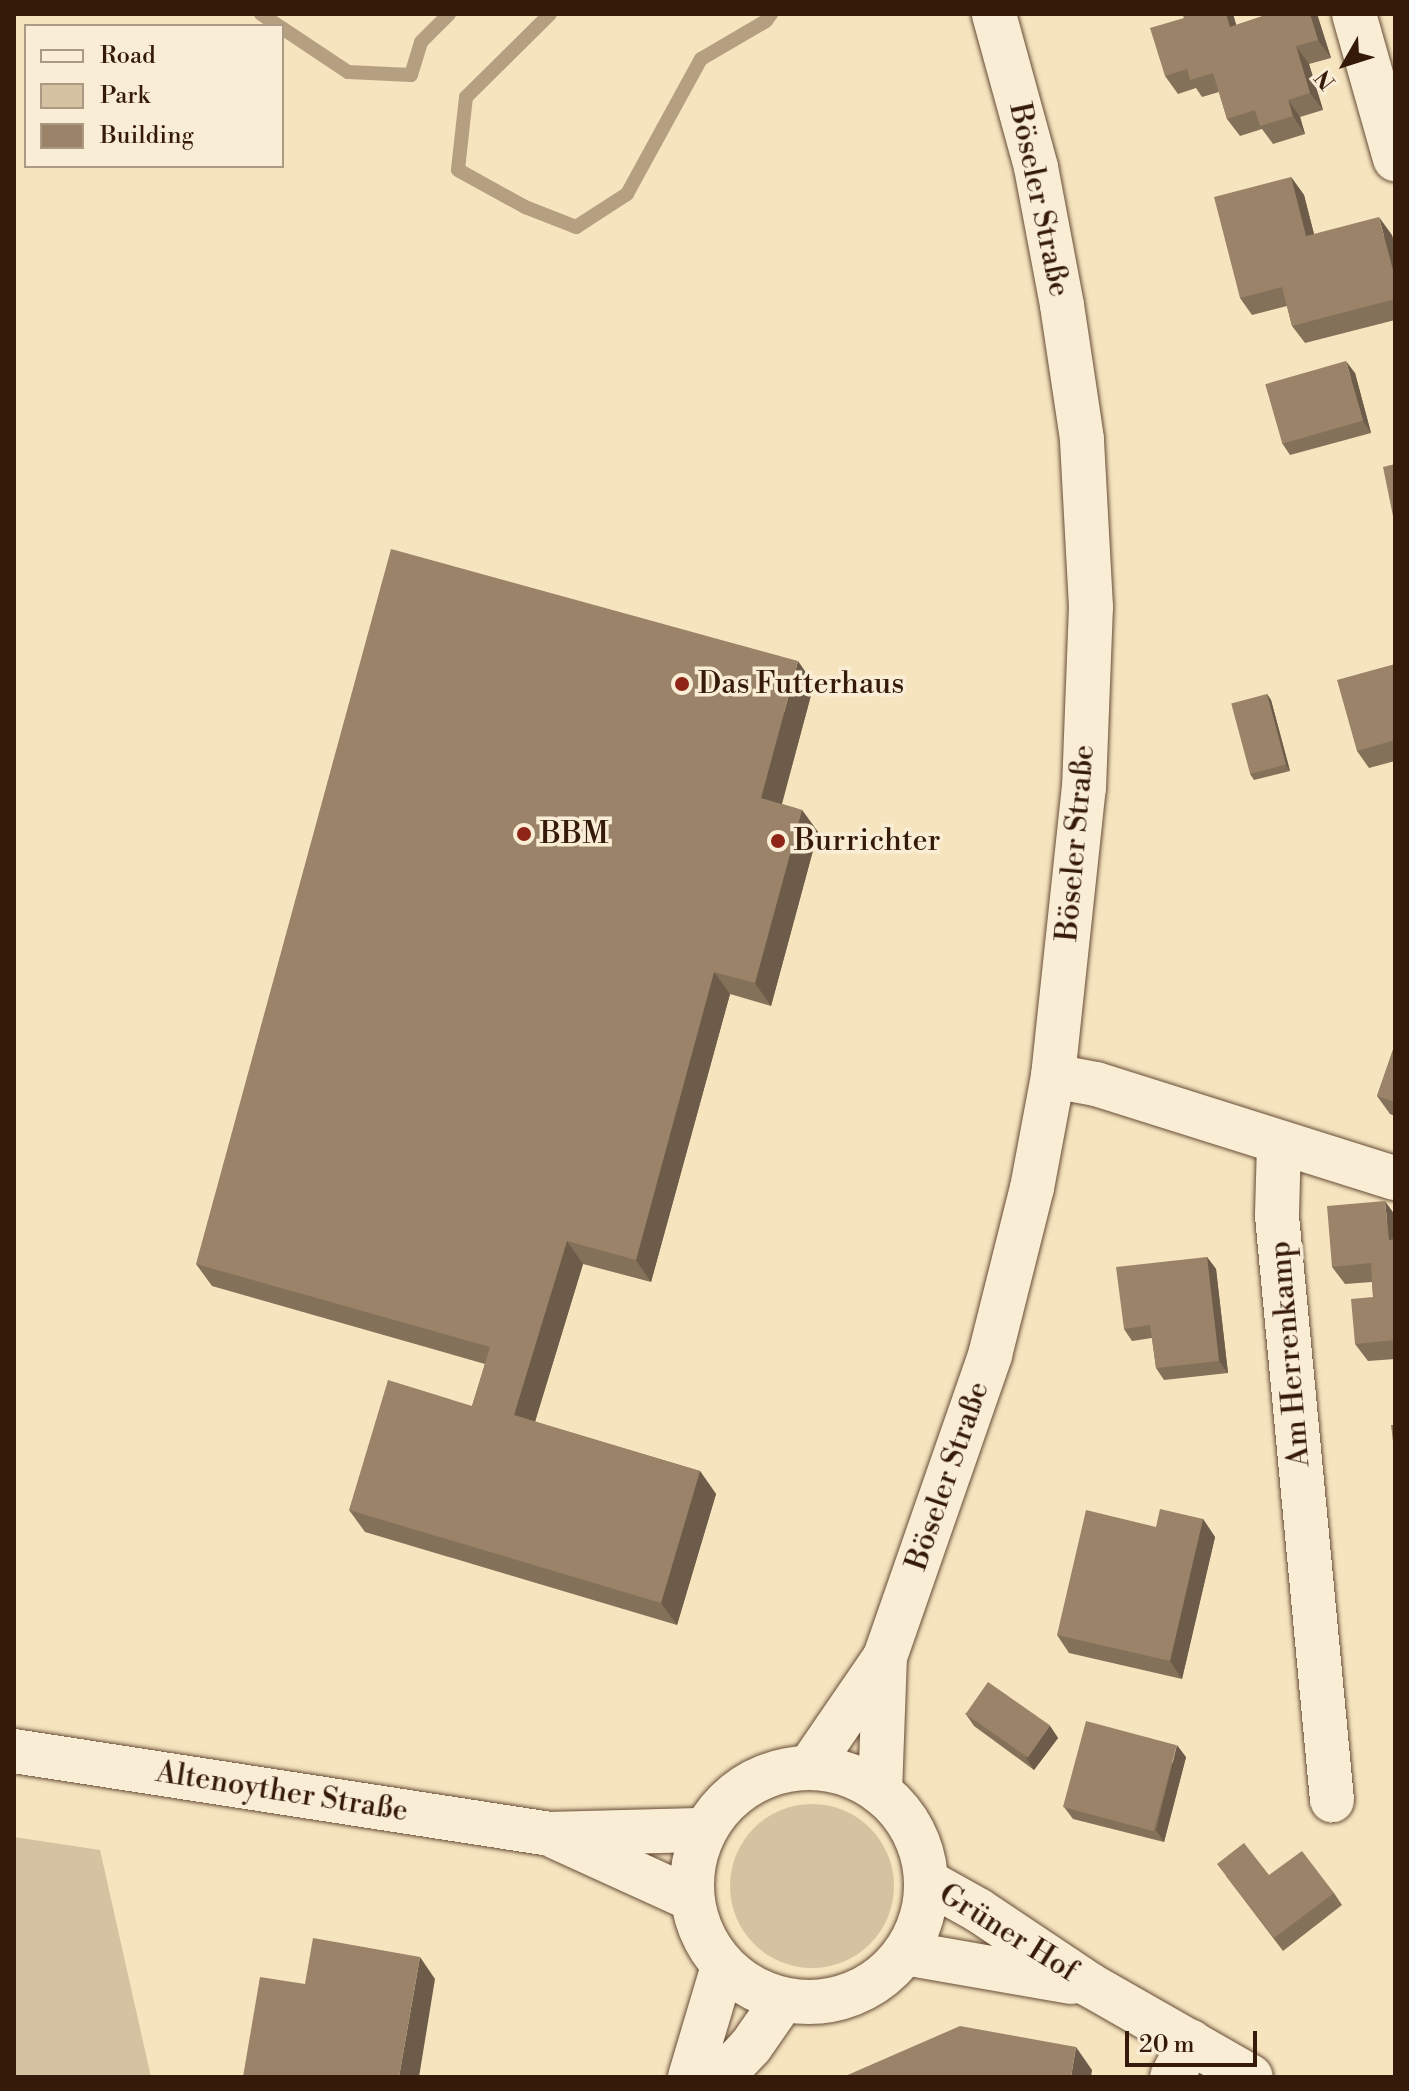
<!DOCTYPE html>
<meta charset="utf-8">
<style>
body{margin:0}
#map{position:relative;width:1409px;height:2091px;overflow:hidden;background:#f6e4bf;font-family:"Libre Bodoni",serif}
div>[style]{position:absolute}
.green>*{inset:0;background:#d5c2a0}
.round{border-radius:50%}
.stream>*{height:14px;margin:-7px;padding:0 7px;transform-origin:7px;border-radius:7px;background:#b59f81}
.roads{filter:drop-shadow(0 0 2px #664c36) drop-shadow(0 0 2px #664c36)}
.street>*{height:44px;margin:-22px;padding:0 22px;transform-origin:22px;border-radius:22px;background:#f9edd5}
.secondary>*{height:44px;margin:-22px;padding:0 22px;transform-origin:22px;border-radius:22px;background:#f9edd5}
.secondary>.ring{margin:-22px;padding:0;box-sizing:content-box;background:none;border:44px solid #f9edd5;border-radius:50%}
.wall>*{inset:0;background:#847159}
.shaded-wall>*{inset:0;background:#6c5c49}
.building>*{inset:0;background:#9a8368;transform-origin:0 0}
.dots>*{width:22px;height:22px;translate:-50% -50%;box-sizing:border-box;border:4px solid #f9edd5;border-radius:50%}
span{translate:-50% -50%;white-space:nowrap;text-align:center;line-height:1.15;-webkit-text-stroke:7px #f9edd5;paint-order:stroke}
.street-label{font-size:30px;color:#361a09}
.poi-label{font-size:30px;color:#361a09}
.left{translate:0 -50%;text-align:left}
.frame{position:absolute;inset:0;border:16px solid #361a09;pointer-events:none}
.legend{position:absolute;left:24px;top:24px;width:260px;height:144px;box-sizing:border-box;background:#f9edd5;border:2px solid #ab9983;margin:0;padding:10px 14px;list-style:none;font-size:24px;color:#361a09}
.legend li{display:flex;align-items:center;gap:16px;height:40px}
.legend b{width:40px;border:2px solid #ab9983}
.north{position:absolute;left:1305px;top:24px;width:80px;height:80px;-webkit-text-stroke:6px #f9edd5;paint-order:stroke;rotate:231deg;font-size:22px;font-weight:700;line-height:32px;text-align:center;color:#361a09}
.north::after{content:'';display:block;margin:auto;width:28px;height:36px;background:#361a09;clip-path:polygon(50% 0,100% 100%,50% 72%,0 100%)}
.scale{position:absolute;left:1125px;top:2031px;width:132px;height:36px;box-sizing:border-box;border:4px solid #361a09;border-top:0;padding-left:10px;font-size:24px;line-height:28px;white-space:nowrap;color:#361a09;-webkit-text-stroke:6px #f9edd5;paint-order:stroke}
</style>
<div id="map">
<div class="green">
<i class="round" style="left:730px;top:1804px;width:164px;height:164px"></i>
<i style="clip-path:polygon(14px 1837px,100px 1850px,151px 2077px,14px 2077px)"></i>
</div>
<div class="stream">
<i style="left:261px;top:14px;width:22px;rotate:34deg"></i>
<i style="left:550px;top:14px;width:118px;rotate:135.3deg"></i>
<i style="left:466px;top:97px;width:73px;rotate:96.3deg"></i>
<i style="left:458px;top:170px;width:77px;rotate:28.9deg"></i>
<i style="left:525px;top:207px;width:55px;rotate:21.4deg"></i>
<i style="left:576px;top:227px;width:61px;rotate:-32.9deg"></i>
<i style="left:627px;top:194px;width:154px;rotate:-61.3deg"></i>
<i style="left:701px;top:59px;width:75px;rotate:-30.3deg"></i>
<i style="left:766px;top:21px;width:9px;rotate:-54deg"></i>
<i style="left:282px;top:28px;width:79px;rotate:33.7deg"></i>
<i style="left:348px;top:72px;width:63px;rotate:2.7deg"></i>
<i style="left:411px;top:75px;width:34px;rotate:-73deg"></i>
<i style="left:421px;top:42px;width:40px;rotate:-45deg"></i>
</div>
<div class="roads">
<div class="street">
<i style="left:1354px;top:14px;width:151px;rotate:74.2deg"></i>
<i style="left:1053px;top:1076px;width:44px;rotate:10.5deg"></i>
<i style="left:1096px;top:1084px;width:313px;rotate:17.5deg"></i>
<i style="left:1279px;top:1143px;width:73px;rotate:91.6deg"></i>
<i style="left:1277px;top:1216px;width:587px;rotate:84.62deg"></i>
<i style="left:1172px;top:2077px;width:40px;rotate:-62deg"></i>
</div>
<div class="secondary">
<i style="left:14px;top:1751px;width:542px;rotate:8.8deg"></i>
<i style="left:550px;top:1834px;width:155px;rotate:-1.5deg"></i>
<i style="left:809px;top:1768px;width:135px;rotate:-55.6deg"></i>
<i style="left:885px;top:1657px;width:320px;rotate:-70.8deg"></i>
<i style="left:990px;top:1355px;width:172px;rotate:-75.9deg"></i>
<i style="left:1032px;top:1188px;width:114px;rotate:-79.4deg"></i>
<i style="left:1053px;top:1076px;width:290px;rotate:-83.9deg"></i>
<i style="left:1084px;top:788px;width:181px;rotate:-87.8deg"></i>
<i style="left:1091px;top:607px;width:168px;rotate:-93.1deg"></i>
<i style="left:1082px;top:439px;width:135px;rotate:-98.5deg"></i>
<i style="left:1062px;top:305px;width:140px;rotate:-100.7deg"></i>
<i style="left:1036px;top:167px;width:159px;rotate:-105.4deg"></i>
<i class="ring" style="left:692px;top:1768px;width:190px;height:190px"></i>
<i style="left:880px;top:1792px;width:135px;rotate:-87.9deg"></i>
<i style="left:556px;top:1837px;width:149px;rotate:24.5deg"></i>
<i style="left:926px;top:1881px;width:60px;rotate:29.1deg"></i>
<i style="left:978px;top:1910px;width:135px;rotate:33.8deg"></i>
<i style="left:1090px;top:1985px;width:185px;rotate:29.7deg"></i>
<i style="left:905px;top:1953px;width:169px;rotate:9.9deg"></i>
<i style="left:690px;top:2077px;width:116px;rotate:-73.4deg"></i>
<i style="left:722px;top:2077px;width:42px;rotate:-46.9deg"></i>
<i style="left:751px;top:2046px;width:56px;rotate:-55.2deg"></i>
</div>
</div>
<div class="wall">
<i style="clip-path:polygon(1183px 14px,1233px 14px,1236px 25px,1266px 15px,1266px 14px,1317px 14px,1331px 58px,1309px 64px,1323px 110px,1300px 117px,1305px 134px,1273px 144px,1262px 129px,1240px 136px,1227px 119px,1219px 92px,1202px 97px,1196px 88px,1178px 94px,1165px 76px,1184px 18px)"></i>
<i style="clip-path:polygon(1291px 177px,1304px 195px,1314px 234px,1392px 235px,1395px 248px,1395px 320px,1305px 343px,1292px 326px,1287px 306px,1252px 315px,1240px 298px)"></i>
<i style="clip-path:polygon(1355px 373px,1371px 433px,1290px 455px,1282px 443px)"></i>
<i style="clip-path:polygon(1395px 664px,1395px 761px,1369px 768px,1357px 751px)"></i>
<i style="clip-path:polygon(814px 684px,782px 804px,802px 810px,818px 832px,771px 1006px,730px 994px,651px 1282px,583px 1264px,535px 1422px,700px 1471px,716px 1494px,677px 1625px,365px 1532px,349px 1510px,472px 1406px,485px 1364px,212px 1286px,196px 1264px)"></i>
<i style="clip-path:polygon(1267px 694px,1271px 700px,1290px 771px,1254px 780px,1250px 774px)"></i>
<i style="clip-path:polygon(1395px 1044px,1395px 1116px,1390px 1114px,1377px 1096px)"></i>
<i style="clip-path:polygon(1395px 1215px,1395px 1359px,1368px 1361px,1355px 1344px,1373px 1297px,1372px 1282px,1345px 1284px,1332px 1267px)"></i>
<i style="clip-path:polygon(1207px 1257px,1216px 1269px,1228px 1373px,1164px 1380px,1156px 1368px,1152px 1338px,1132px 1341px,1124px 1329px)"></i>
<i style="clip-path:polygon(1203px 1519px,1215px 1537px,1182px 1679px,1069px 1653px,1057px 1635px,1156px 1527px)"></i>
<i style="clip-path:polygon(965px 1713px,1050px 1726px,1058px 1738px,1034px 1770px,974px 1726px)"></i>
<i style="clip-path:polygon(1186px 1757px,1164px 1842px,1073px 1819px,1064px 1807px)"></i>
<i style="clip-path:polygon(1269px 1875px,1334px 1893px,1342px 1905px,1283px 1951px,1226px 1876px)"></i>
</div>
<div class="shaded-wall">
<i style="clip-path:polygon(1226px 14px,1233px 14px,1242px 45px,1230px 27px)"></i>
<i style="clip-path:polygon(1310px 14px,1317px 14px,1331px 58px,1318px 40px)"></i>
<i style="clip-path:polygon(1296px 46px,1309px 64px,1323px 110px,1310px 93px)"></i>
<i style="clip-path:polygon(1288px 100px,1300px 117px,1305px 134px,1293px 116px)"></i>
<i style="clip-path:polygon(1291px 177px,1304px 195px,1319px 254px,1306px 236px)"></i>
<i style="clip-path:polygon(1379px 217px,1392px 235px,1395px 248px,1395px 278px)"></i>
<i style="clip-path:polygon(1346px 361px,1355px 373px,1371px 433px,1363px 421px)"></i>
<i style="clip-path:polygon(798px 661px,814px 684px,777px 821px,761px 798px)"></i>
<i style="clip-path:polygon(1267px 694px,1271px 700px,1290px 771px,1286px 765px)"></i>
<i style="clip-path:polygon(802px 810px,818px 832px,771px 1006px,755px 983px)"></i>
<i style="clip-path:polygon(714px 972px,730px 994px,651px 1282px,636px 1260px)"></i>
<i style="clip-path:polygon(1385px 1201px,1395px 1215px,1395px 1248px,1389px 1240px)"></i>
<i style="clip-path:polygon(567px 1241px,583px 1264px,530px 1438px,514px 1415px)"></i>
<i style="clip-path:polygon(1207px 1257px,1216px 1269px,1228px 1373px,1219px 1361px)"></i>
<i style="clip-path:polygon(700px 1471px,716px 1494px,677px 1625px,661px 1603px)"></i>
<i style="clip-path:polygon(1203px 1519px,1215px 1537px,1182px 1679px,1170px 1661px)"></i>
<i style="clip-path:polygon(1050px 1726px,1058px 1738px,1034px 1770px,1026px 1758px)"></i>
<i style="clip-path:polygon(1177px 1745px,1186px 1757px,1164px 1842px,1156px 1830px)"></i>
<i style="clip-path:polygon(420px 1957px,435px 1979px,419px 2077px,399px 2077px)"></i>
<i style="clip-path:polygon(1076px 2047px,1092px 2070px,1091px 2077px,1071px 2077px)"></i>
</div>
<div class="building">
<i style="clip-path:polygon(1183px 14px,1226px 14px,1230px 27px,1266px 15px,1266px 14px,1310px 14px,1318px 40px,1296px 46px,1310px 93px,1288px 100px,1293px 116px,1260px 126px,1255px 110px,1227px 119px,1213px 73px,1190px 80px,1187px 69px,1165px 76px,1150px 28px,1184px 18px)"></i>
<i style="clip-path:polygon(1291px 177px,1306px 236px,1379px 217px,1395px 278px,1395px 299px,1292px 326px,1282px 287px,1240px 298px,1214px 197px)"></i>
<i style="left:1346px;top:361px;width:62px;height:84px;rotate:74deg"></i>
<i style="clip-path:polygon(1395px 464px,1395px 526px,1383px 467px)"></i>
<i style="clip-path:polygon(391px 549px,798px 661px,761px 798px,802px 810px,755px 983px,714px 972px,636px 1260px,567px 1241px,514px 1415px,700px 1471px,661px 1603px,349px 1510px,388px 1380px,472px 1406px,490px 1347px,196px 1264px)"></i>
<i style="clip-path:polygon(1395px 664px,1395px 740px,1357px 751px,1337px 680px)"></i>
<i style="left:1267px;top:694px;width:73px;height:37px;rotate:75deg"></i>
<i style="clip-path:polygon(1395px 1044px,1395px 1102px,1377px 1096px)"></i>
<i style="clip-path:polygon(1385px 1201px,1389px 1240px,1395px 1239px,1395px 1340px,1355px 1344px,1351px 1299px,1373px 1297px,1371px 1263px,1332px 1267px,1327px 1206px)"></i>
<i style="clip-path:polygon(1207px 1257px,1219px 1361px,1156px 1368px,1150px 1325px,1124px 1329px,1116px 1267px)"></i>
<i style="clip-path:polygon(1391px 1425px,1395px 1425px,1395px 1458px)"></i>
<i style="clip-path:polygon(1160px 1509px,1203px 1519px,1170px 1661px,1057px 1635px,1086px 1510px,1156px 1527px)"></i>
<i style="left:988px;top:1682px;width:76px;height:39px;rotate:35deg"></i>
<i style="left:1086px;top:1721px;width:94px;height:89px;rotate:15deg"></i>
<i style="clip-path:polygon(1244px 1843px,1269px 1875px,1302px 1851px,1334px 1893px,1274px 1938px,1217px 1864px)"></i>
<i style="clip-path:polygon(313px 1938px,420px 1957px,399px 2077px,243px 2077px,260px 1977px,305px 1984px)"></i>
<i style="clip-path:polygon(960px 2026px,1076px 2047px,1071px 2077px,843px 2077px)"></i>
</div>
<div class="dots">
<i style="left:682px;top:684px;background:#8f2418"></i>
<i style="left:524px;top:834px;background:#8f2418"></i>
<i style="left:778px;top:841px;background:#8f2418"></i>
</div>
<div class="street-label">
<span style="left:1039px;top:200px;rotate:78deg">Böseler Straße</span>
<span style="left:1076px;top:843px;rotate:-85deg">Böseler Straße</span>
<span style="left:1290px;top:1354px;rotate:-95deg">Am Herrenkamp</span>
<span style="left:948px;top:1476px;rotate:-71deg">Böseler Straße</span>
<span style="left:282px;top:1792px;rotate:9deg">Altenoyther Straße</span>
<span style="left:1008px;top:1933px;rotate:32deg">Grüner Hof</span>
</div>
<div class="poi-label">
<span class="left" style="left:698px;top:684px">Das Futterhaus</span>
<span class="left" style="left:540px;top:834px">BBM</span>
<span class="left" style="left:794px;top:841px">Burrichter</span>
</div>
<div class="frame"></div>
<ul class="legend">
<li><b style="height:10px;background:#f9edd5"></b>Road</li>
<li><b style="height:22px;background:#d5c2a0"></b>Park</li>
<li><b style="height:22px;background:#9a8368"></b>Building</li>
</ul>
<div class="north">N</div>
<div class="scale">20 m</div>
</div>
